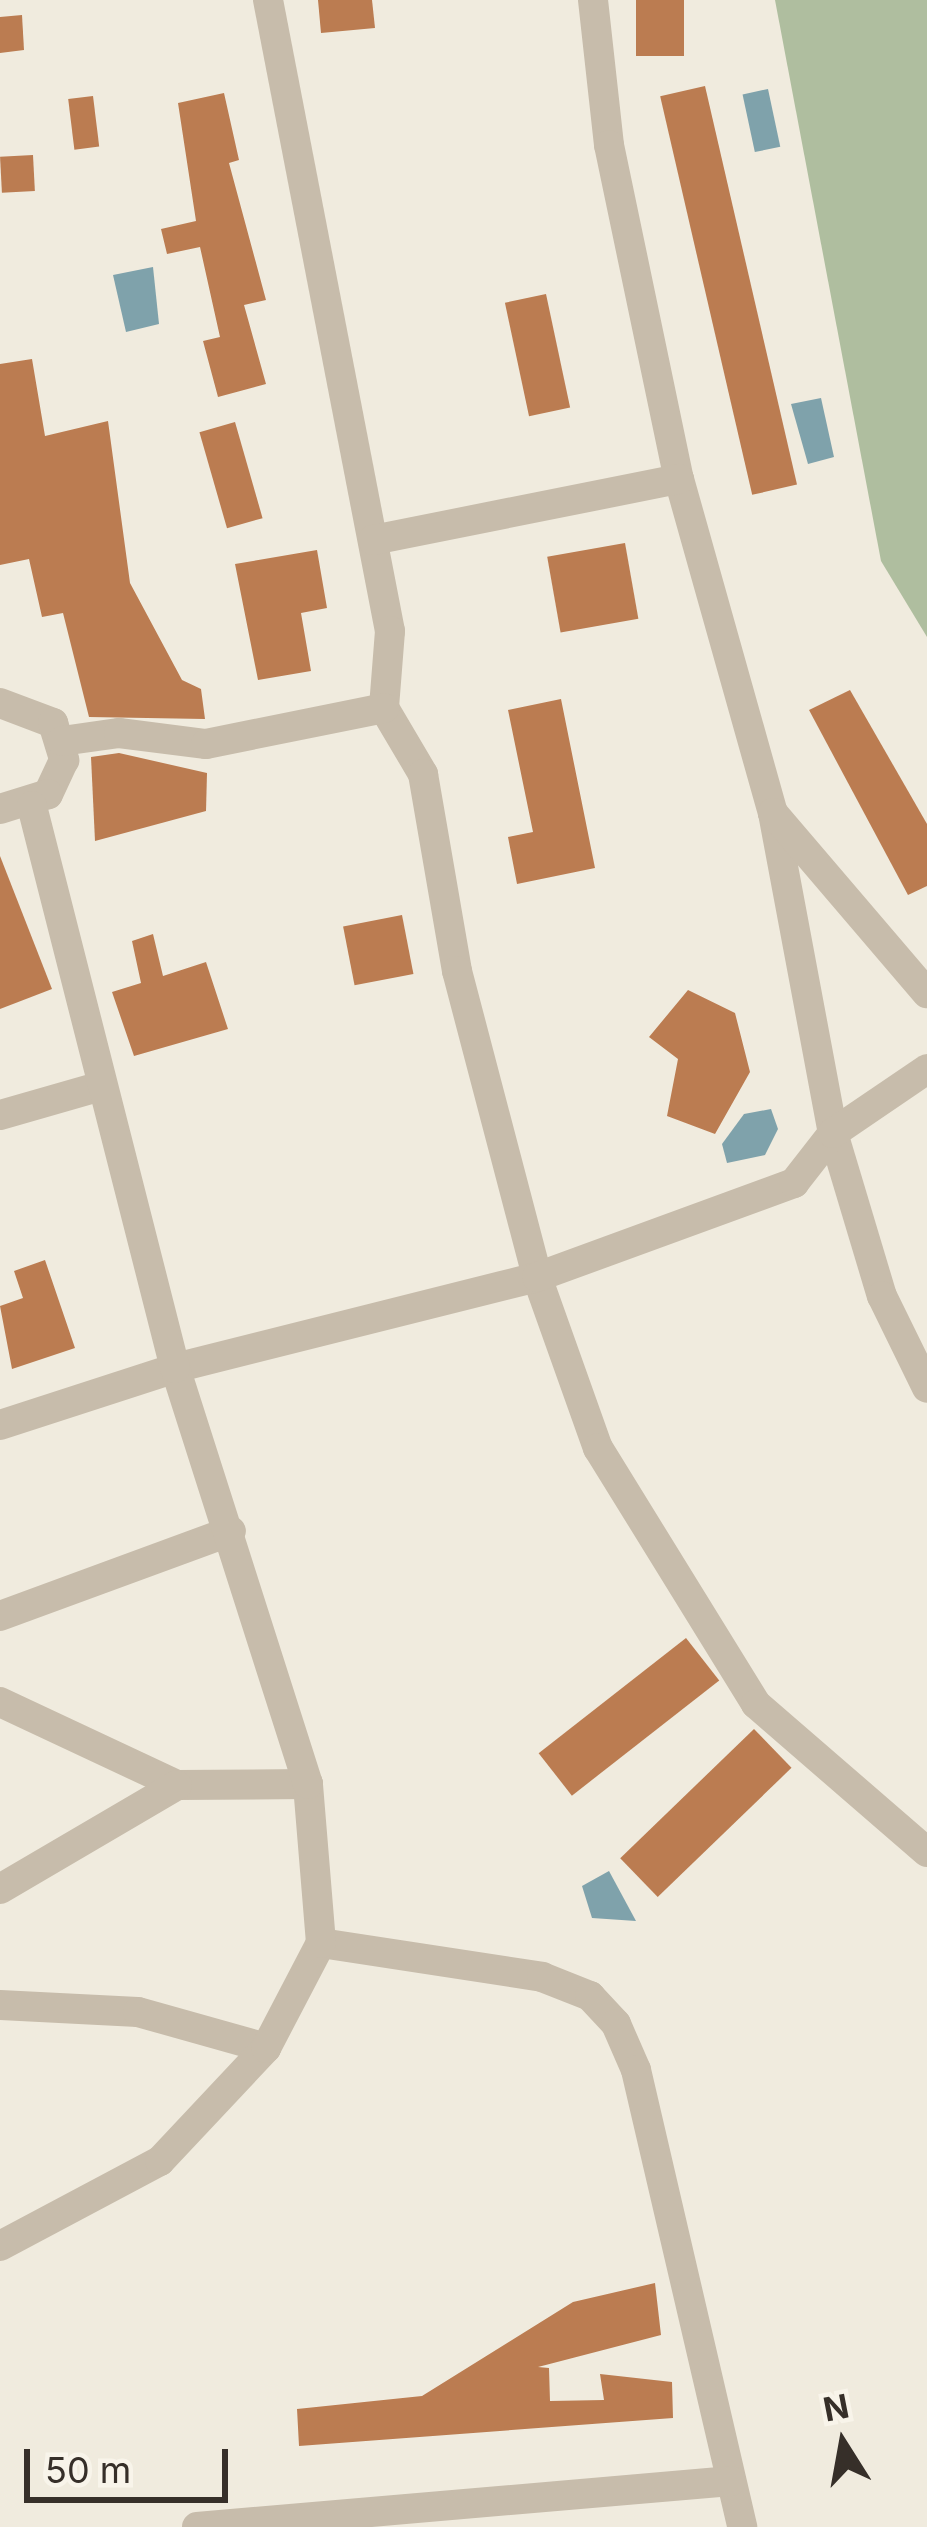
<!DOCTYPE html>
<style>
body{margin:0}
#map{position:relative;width:927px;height:2527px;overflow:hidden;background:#f0ebde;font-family:Inter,sans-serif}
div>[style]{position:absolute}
.green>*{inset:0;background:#afbe9f}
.water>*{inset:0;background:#7fa2ab;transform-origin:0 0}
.building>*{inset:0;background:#bb7c51;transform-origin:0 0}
.minor>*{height:30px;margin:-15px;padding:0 15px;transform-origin:15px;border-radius:15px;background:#c7bcab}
span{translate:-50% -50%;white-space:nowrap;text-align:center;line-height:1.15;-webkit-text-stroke:10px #f8f4ea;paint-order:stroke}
.north{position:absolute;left:783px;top:2383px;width:120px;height:120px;-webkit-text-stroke:9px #f8f4ea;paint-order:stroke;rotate:349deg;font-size:33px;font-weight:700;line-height:48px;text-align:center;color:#362f29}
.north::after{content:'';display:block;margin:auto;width:42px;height:54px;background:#362f29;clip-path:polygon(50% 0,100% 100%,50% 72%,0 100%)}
.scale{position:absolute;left:24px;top:2449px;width:204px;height:54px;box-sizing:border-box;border:6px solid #362f29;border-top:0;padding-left:15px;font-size:36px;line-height:42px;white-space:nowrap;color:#362f29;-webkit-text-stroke:9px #f8f4ea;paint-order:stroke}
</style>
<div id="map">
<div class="green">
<i style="clip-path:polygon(775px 0,927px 0,927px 637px,881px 561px)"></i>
</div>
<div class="water">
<i style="left:768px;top:89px;width:59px;height:26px;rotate:78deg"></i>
<i style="clip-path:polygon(153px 267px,159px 324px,126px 332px,113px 275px)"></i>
<i style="clip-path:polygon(821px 398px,834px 457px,808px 464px,791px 404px)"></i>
<i style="clip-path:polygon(771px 1109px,778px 1129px,765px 1155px,727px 1163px,722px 1144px,744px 1114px)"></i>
<i style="clip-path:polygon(609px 1871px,636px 1921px,592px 1918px,582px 1886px)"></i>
</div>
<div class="building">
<i style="clip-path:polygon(318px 0,372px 0,375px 28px,321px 33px)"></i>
<i style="left:636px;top:0;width:48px;height:56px"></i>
<i style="clip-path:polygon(22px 15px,24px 50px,0 53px,0 17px)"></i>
<i style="left:705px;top:86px;width:409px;height:46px;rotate:77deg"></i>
<i style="clip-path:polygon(224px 93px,239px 160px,229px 163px,266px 300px,244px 305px,266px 384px,218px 397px,203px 341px,220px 337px,200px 247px,167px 254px,161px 229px,196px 221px,178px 103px)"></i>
<i style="left:93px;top:96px;width:51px;height:25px;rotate:83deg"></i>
<i style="left:33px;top:155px;width:36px;height:33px;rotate:87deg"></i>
<i style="left:546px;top:294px;width:116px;height:42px;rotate:78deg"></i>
<i style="clip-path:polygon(32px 359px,45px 436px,108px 421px,130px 583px,182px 680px,201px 689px,205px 719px,89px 717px,63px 613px,42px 617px,29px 559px,0 565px,0 364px)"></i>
<i style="left:235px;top:422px;width:100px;height:37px;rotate:74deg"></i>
<i style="left:625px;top:543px;width:77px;height:79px;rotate:80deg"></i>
<i style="clip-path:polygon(317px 550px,327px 608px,301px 613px,311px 671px,258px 680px,235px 564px)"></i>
<i style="clip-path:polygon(850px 690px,927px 824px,927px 886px,908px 895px,809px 710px)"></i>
<i style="clip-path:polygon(561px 699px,595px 868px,517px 884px,508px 837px,533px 832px,508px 710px)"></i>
<i style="clip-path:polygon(119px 753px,207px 773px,206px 811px,95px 841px,91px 757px)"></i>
<i style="clip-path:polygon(0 856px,52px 989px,0 1009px)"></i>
<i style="left:402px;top:915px;width:60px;height:60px;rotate:79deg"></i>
<i style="clip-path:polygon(153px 934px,163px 976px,206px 962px,228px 1029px,134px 1056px,112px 992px,141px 983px,132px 941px)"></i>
<i style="clip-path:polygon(688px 990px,735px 1013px,750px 1072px,715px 1134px,667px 1116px,678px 1059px,649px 1037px)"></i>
<i style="clip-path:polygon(45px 1260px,75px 1348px,12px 1369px,0 1306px,23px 1298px,14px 1271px)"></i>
<i style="left:686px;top:1638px;width:54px;height:187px;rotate:52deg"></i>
<i style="left:754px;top:1729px;width:54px;height:186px;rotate:46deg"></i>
<i style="clip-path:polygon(655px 2283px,661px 2335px,538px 2367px,549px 2368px,550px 2401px,604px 2400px,600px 2374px,672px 2382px,673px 2418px,299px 2446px,297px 2409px,422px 2396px,573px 2302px)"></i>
</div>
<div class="minor">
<i style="left:268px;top:0;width:643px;rotate:79.06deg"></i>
<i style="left:390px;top:631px;width:77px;rotate:94.5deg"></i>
<i style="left:384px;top:708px;width:77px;rotate:59.4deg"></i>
<i style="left:423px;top:774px;width:200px;rotate:80.2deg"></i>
<i style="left:457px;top:971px;width:316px;rotate:75.3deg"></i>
<i style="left:537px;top:1277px;width:182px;rotate:70.4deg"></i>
<i style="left:598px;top:1448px;width:301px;rotate:58.3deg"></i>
<i style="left:756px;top:1704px;width:226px;rotate:40.9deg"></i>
<i style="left:593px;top:0;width:146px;rotate:83.7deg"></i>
<i style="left:609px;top:145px;width:341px;rotate:78.2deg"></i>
<i style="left:679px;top:479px;width:347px;rotate:74.3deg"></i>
<i style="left:773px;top:813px;width:326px;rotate:79.4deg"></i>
<i style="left:833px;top:1133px;width:170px;rotate:73.3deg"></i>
<i style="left:882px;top:1296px;width:102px;rotate:63.9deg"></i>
<i style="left:373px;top:540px;width:312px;rotate:-11.3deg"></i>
<i style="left:0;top:703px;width:57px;rotate:20.7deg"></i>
<i style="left:53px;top:723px;width:39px;rotate:73deg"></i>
<i style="left:64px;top:760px;width:38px;rotate:115deg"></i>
<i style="left:48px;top:794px;width:50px;rotate:162.6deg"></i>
<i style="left:62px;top:741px;width:58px;rotate:-8deg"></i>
<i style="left:119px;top:733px;width:88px;rotate:7.2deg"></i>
<i style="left:206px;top:744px;width:182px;rotate:-11.4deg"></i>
<i style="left:773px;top:813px;width:237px;rotate:49.5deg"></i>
<i style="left:0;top:1115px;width:105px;rotate:-16deg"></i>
<i style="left:0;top:1425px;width:184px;rotate:-18deg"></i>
<i style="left:175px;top:1368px;width:373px;rotate:-14.1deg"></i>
<i style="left:537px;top:1277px;width:274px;rotate:-20.1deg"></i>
<i style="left:794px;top:1183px;width:63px;rotate:-52deg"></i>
<i style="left:833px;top:1133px;width:114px;rotate:-34.2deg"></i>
<i style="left:0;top:1616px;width:246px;rotate:-20.2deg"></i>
<i style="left:0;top:1702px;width:195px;rotate:25.1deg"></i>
<i style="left:177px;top:1785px;width:131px;rotate:-0.4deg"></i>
<i style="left:0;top:1889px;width:205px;rotate:-30.4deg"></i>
<i style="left:321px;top:1943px;width:224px;rotate:8.7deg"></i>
<i style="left:542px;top:1977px;width:52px;rotate:21.6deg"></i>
<i style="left:590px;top:1996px;width:38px;rotate:47deg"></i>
<i style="left:616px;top:2024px;width:50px;rotate:66.5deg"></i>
<i style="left:636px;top:2070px;width:469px;rotate:76.9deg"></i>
<i style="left:0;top:2005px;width:138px;rotate:2.9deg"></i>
<i style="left:138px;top:2012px;width:133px;rotate:15.7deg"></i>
<i style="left:0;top:2246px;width:181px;rotate:-28deg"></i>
<i style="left:160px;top:2161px;width:155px;rotate:-46.8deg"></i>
<i style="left:266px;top:2048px;width:119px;rotate:-62.4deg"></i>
<i style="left:321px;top:1943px;width:160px;rotate:-94.7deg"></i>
<i style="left:308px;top:1784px;width:437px;rotate:-107.7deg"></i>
<i style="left:175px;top:1368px;width:580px;rotate:-104.28deg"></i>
<i style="left:197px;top:2527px;width:536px;rotate:-4.92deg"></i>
</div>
<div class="north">N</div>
<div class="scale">50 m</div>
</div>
